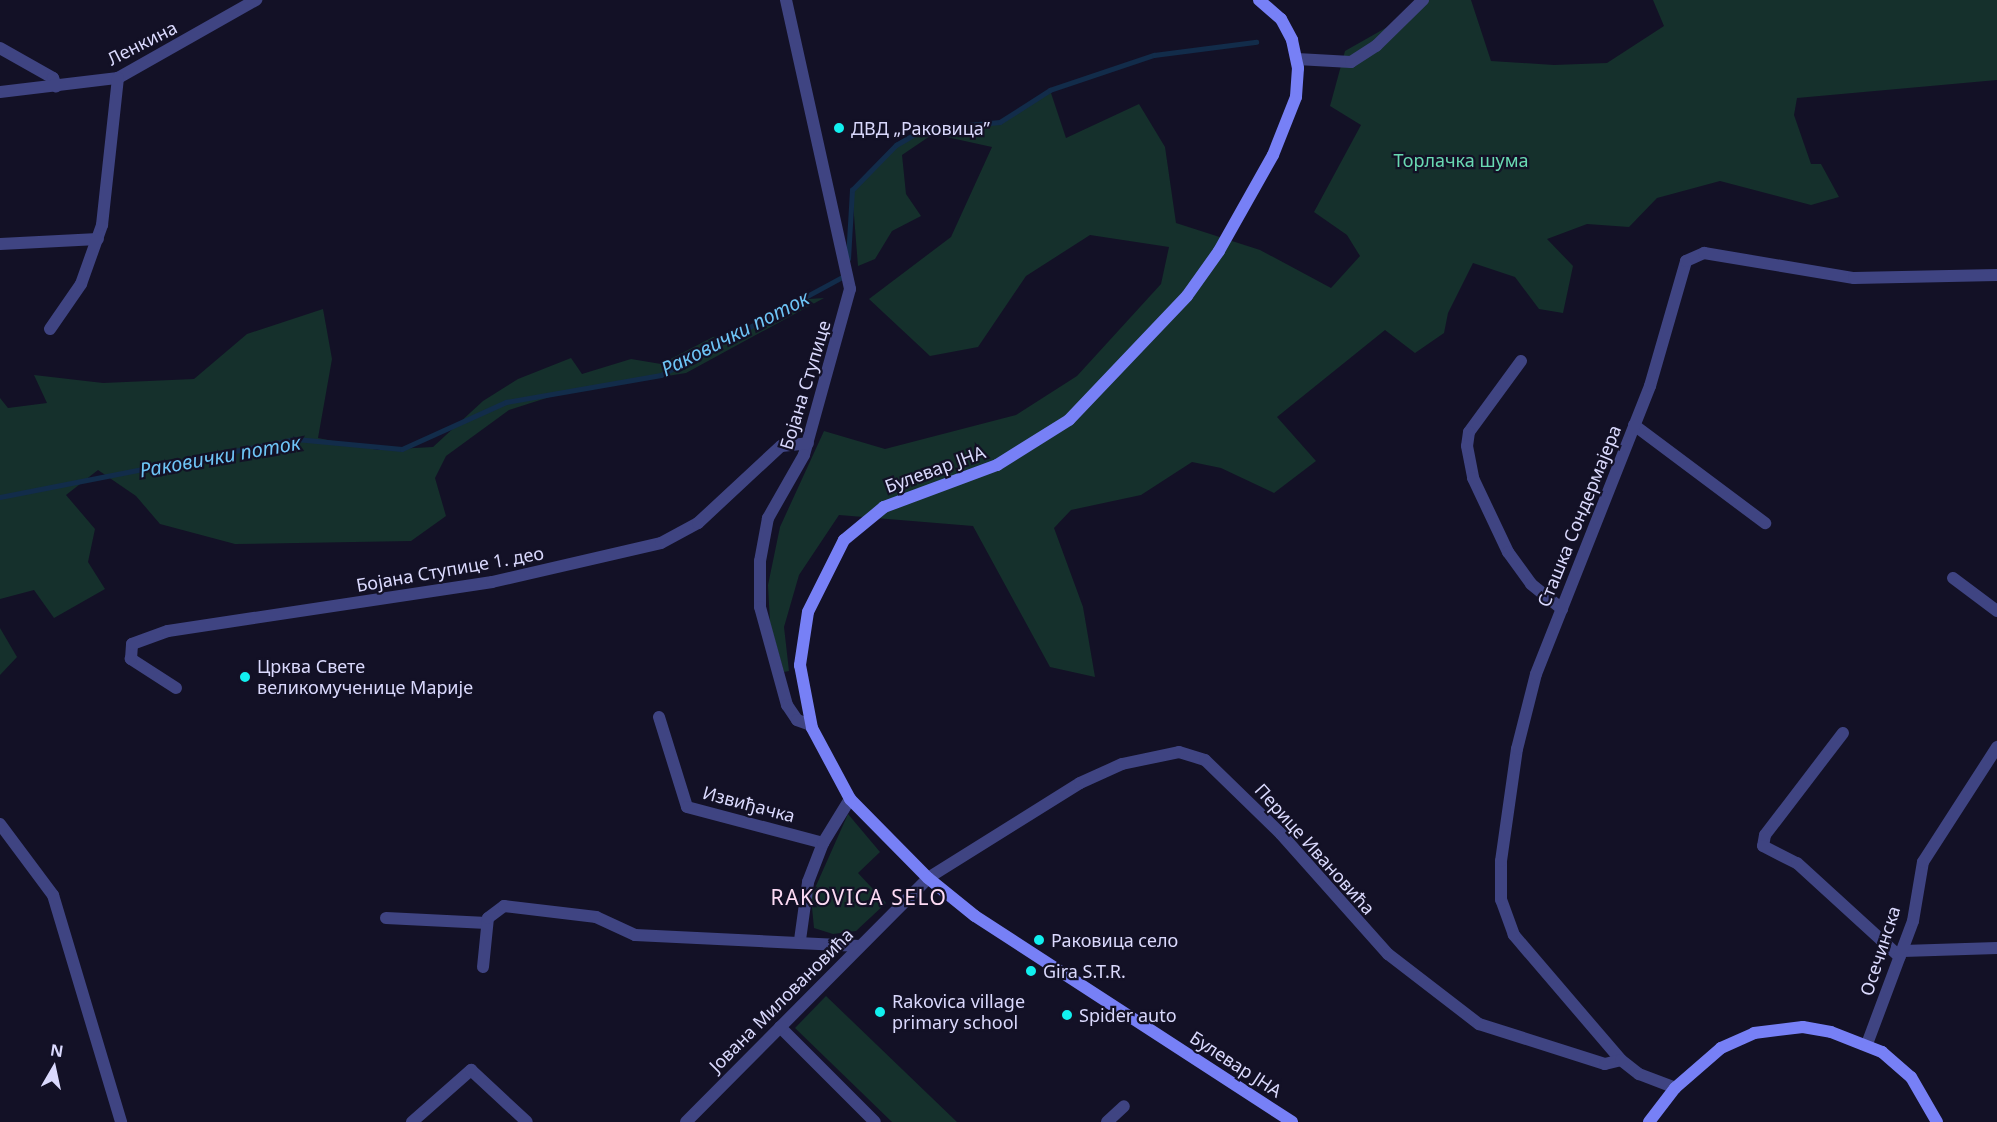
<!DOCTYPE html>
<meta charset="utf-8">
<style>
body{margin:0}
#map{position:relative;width:1997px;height:1122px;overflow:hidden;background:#131126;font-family:"Noto Sans",sans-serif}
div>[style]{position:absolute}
.green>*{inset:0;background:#15302c}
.stream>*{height:4.5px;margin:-2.25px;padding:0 2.25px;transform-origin:2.25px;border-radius:2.25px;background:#122c4a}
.minor>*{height:12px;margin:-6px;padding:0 6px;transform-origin:6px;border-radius:6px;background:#3f4482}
.secondary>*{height:12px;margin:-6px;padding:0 6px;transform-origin:6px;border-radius:6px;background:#7780f6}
.dots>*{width:16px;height:16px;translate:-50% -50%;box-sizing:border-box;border:3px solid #131126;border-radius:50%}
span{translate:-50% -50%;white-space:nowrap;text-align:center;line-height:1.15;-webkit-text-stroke:4.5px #131126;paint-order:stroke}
.street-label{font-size:18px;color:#dad9fd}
.poi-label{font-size:18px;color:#dad9fd}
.left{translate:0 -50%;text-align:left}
.park-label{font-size:18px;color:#69d9b2}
.water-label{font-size:20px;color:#6ec4f6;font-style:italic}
.quarter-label{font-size:21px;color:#fddbf4;letter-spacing:1.5px}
.north{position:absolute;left:24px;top:1038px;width:60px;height:60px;-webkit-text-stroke:4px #131126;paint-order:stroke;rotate:9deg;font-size:16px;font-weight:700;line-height:24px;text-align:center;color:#dad9fd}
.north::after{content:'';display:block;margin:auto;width:21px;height:27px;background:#dad9fd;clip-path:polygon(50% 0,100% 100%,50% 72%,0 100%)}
</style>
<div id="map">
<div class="green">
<i style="clip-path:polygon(1417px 0,1471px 0,1491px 61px,1554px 65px,1607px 63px,1664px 26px,1653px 0,1997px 0,1997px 80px,1797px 98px,1794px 115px,1811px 164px,1821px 164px,1839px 197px,1811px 205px,1720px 181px,1657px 198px,1629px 227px,1587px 224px,1547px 239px,1573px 266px,1563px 313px,1539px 309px,1515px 277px,1473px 263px,1448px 313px,1444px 333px,1415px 353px,1385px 330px,1277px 417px,1316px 461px,1274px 493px,1221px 468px,1192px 462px,1141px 495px,1071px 510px,1054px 528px,1083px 607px,1095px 677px,1050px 667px,973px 526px,839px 515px,799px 575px,784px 627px,789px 671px,784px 672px,770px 623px,768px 585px,780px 527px,824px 431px,885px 449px,1016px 415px,1077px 376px,1161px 284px,1169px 247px,1090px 235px,1026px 276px,978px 347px,930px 356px,869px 299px,951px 237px,992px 147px,933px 134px,902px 155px,906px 194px,921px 216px,892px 231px,875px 259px,858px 266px,852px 190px,896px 145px,924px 129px,1000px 122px,1050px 90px,1066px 138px,1139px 104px,1165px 147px,1176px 223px,1260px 250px,1331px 288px,1360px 256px,1347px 235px,1314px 212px,1361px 125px,1330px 106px,1345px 51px,1412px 13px)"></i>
<i style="clip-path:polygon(824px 298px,686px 373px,562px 393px,509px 410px,446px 456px,435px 478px,446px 516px,411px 541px,235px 544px,160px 524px,136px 496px,98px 470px,66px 495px,95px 529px,88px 562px,105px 589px,54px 618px,34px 590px,0 599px,0 398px,8px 408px,47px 403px,34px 375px,103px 383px,194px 379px,247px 334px,323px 309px,332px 359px,318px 438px,378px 450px,433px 447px,483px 401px,518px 379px,571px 358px,582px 374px,631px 359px,661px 364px,713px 337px,741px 334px,794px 300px)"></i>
<i style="clip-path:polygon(0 628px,17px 657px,0 675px)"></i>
<i style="clip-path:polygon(848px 814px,880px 852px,858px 873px,886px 903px,856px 931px,833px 934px,814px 928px,811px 897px)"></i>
<i style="clip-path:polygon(826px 996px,957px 1122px,892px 1122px,795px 1028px)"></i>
</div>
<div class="stream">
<i style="left:848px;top:259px;width:69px;rotate:-86.7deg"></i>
<i style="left:852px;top:190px;width:63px;rotate:-45.6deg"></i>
<i style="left:896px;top:145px;width:32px;rotate:-30deg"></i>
<i style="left:924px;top:129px;width:76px;rotate:-5.3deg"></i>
<i style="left:1000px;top:122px;width:59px;rotate:-32.6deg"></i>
<i style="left:1050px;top:90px;width:110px;rotate:-18.6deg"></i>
<i style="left:1154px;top:55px;width:103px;rotate:-7.3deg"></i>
<i style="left:0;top:497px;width:302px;rotate:-11.1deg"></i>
<i style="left:296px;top:439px;width:106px;rotate:5.4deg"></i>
<i style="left:402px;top:449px;width:114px;rotate:-24.3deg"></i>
<i style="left:506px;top:402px;width:157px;rotate:-9.9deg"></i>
<i style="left:661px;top:375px;width:210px;rotate:-28.4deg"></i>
</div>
<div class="minor">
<i style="left:786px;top:0;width:296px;rotate:77.5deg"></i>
<i style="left:850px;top:289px;width:172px;rotate:105.5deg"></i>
<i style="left:804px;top:455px;width:73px;rotate:119.7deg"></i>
<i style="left:768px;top:518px;width:44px;rotate:100.5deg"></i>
<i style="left:760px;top:561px;width:46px;rotate:90deg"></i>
<i style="left:760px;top:607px;width:102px;rotate:74.6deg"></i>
<i style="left:787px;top:705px;width:18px;rotate:56deg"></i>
<i style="left:797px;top:720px;width:15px;rotate:20deg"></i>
<i style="left:0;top:48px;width:61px;rotate:29.5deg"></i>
<i style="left:53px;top:78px;width:9px;rotate:69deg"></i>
<i style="left:1297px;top:59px;width:54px;rotate:3.2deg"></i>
<i style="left:1351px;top:62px;width:30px;rotate:-33deg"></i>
<i style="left:1376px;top:46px;width:66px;rotate:-44.4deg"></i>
<i style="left:0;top:92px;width:119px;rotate:-6.8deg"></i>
<i style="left:118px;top:78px;width:159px;rotate:-29.5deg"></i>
<i style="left:0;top:244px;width:98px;rotate:-2.9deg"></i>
<i style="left:50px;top:329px;width:55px;rotate:-55.4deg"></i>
<i style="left:81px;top:284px;width:63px;rotate:-70.4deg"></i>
<i style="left:102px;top:225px;width:148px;rotate:-83.8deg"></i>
<i style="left:1521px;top:361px;width:88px;rotate:126.2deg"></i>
<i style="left:1469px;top:432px;width:14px;rotate:98deg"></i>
<i style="left:1467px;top:446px;width:33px;rotate:79deg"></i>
<i style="left:1473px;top:478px;width:82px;rotate:64.7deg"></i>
<i style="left:1508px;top:552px;width:39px;rotate:54deg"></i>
<i style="left:1531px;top:584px;width:40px;rotate:39deg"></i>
<i style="left:1634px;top:425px;width:164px;rotate:36.8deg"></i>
<i style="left:1953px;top:578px;width:55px;rotate:36.9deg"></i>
<i style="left:176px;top:688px;width:54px;rotate:-147.2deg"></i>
<i style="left:131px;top:659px;width:15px;rotate:-86deg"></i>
<i style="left:132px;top:644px;width:38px;rotate:-20deg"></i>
<i style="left:168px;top:631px;width:328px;rotate:-8.6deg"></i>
<i style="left:492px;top:582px;width:173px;rotate:-13deg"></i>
<i style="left:661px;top:543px;width:42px;rotate:-28.4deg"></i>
<i style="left:698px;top:523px;width:113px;rotate:-42.9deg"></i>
<i style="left:781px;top:446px;width:27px;rotate:-6deg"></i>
<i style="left:659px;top:717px;width:94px;rotate:72.7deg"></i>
<i style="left:687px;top:807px;width:141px;rotate:14.8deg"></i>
<i style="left:1843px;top:733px;width:128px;rotate:127.4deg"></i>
<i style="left:1765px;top:835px;width:11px;rotate:100deg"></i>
<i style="left:1763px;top:846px;width:38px;rotate:27deg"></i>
<i style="left:1797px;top:863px;width:139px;rotate:42.4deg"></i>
<i style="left:0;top:824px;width:89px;rotate:53.3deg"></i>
<i style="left:53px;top:895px;width:237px;rotate:73.3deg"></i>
<i style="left:386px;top:918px;width:101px;rotate:2.8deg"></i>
<i style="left:800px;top:940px;width:59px;rotate:-82.1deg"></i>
<i style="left:808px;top:882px;width:42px;rotate:-69deg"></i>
<i style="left:823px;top:843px;width:52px;rotate:-58.5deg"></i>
<i style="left:1903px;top:951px;width:94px;rotate:-1.8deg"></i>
<i style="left:483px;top:967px;width:49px;rotate:-84.2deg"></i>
<i style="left:488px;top:918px;width:20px;rotate:-37deg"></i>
<i style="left:504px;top:906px;width:93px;rotate:6.8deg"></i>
<i style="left:596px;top:917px;width:43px;rotate:24.8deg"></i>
<i style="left:635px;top:935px;width:225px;rotate:2.8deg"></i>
<i style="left:780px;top:1027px;width:134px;rotate:45deg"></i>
<i style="left:1867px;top:1044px;width:131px;rotate:-69.5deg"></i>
<i style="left:1913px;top:921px;width:60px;rotate:-80.4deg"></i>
<i style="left:1923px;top:862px;width:137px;rotate:-57.2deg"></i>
<i style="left:1621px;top:1060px;width:165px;rotate:-130.6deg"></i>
<i style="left:1514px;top:935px;width:37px;rotate:-110deg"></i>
<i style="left:1501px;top:900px;width:39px;rotate:-90deg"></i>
<i style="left:1501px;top:861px;width:113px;rotate:-81.9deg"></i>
<i style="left:1517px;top:749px;width:77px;rotate:-75.8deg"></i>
<i style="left:1536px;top:674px;width:310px;rotate:-68.4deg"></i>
<i style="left:1650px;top:386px;width:130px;rotate:-73.9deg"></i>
<i style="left:1686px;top:261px;width:20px;rotate:-24deg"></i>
<i style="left:1704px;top:253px;width:152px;rotate:9.5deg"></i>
<i style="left:1854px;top:278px;width:143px;rotate:-1.2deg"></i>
<i style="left:412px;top:1122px;width:79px;rotate:-41.4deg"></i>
<i style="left:471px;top:1070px;width:76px;rotate:42.9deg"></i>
<i style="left:686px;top:1122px;width:344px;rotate:-45.2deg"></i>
<i style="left:928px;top:878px;width:179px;rotate:-32deg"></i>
<i style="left:1080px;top:783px;width:46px;rotate:-24.3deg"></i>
<i style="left:1122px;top:764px;width:58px;rotate:-11.9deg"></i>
<i style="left:1179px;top:752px;width:27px;rotate:17deg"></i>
<i style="left:1205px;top:760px;width:106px;rotate:44.2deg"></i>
<i style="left:1281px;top:834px;width:161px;rotate:48.3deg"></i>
<i style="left:1388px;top:954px;width:115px;rotate:37.6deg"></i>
<i style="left:1479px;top:1024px;width:132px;rotate:17.6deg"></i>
<i style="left:1605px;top:1064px;width:16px;rotate:-14deg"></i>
<i style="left:1621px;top:1060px;width:23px;rotate:38deg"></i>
<i style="left:1639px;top:1074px;width:39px;rotate:21deg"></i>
<i style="left:1107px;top:1122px;width:23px;rotate:-43deg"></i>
</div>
<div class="secondary">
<i style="left:1259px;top:0;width:29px;rotate:41deg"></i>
<i style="left:1281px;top:19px;width:24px;rotate:62deg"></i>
<i style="left:1292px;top:40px;width:29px;rotate:78deg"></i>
<i style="left:1298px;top:68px;width:29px;rotate:94deg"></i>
<i style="left:1296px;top:97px;width:62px;rotate:111.6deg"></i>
<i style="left:1273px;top:155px;width:110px;rotate:119.4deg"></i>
<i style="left:1219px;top:251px;width:55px;rotate:125.4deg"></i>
<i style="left:1187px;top:296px;width:171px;rotate:133.6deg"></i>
<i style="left:1069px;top:420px;width:85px;rotate:148deg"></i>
<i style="left:997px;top:465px;width:121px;rotate:159.6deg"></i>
<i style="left:884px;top:507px;width:52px;rotate:140.5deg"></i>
<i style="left:844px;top:540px;width:80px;rotate:116.6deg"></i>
<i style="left:808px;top:612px;width:54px;rotate:98.6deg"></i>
<i style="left:800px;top:665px;width:64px;rotate:79.2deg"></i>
<i style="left:812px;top:728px;width:81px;rotate:61.8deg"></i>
<i style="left:850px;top:799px;width:111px;rotate:45.4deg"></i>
<i style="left:928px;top:878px;width:60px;rotate:39deg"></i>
<i style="left:975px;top:916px;width:378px;rotate:33deg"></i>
<i style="left:1649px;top:1122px;width:43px;rotate:-52.6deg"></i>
<i style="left:1675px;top:1088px;width:61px;rotate:-41deg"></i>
<i style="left:1721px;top:1048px;width:36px;rotate:-24deg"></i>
<i style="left:1754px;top:1033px;width:49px;rotate:-7deg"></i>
<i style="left:1803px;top:1027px;width:28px;rotate:10deg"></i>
<i style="left:1831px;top:1032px;width:55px;rotate:21.4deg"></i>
<i style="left:1882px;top:1052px;width:38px;rotate:41deg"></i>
<i style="left:1911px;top:1077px;width:52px;rotate:60deg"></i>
</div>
<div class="dots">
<i style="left:839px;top:128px;background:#12f0ef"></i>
<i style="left:245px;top:677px;background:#12f0ef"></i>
<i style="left:1039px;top:940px;background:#12f0ef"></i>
<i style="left:1031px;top:971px;background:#12f0ef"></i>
<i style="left:880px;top:1012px;background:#12f0ef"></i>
<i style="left:1067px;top:1015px;background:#12f0ef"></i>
</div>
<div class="street-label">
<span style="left:142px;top:43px;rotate:-27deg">Ленкина</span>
<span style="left:805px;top:385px;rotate:-73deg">Бојана Ступице</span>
<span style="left:935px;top:469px;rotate:-20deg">Булевар ЈНА</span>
<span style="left:1579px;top:516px;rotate:-68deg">Сташка Сондермајера</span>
<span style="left:450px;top:569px;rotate:-10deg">Бојана Ступице 1. део</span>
<span style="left:749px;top:804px;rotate:15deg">Извиђачка</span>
<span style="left:1315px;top:849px;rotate:48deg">Перице Ивановића</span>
<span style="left:1880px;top:951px;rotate:-72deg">Осечинска</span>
<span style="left:781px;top:1000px;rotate:-45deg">Јована Миловановића</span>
<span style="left:1236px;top:1064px;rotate:33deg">Булевар ЈНА</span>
</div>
<div class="poi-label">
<span class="left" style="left:851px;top:128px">ДВД „Раковица”</span>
<span class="left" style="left:257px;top:677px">Црква Свете<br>великомученице Марије</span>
<span class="left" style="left:1051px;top:940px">Раковица село</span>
<span class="left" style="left:1043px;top:971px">Gira S.T.R.</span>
<span class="left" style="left:892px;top:1012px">Rakovica village<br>primary school</span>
<span class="left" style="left:1079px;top:1015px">Spider auto</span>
</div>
<div class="park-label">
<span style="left:1461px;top:160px">Торлачка шума</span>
</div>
<div class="water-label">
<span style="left:735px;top:333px;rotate:-27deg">Раковички поток</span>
<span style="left:220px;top:456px;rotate:-10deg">Раковички поток</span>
</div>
<div class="quarter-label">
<span style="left:859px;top:897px">RAKOVICA SELO</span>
</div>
<div class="north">N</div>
</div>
